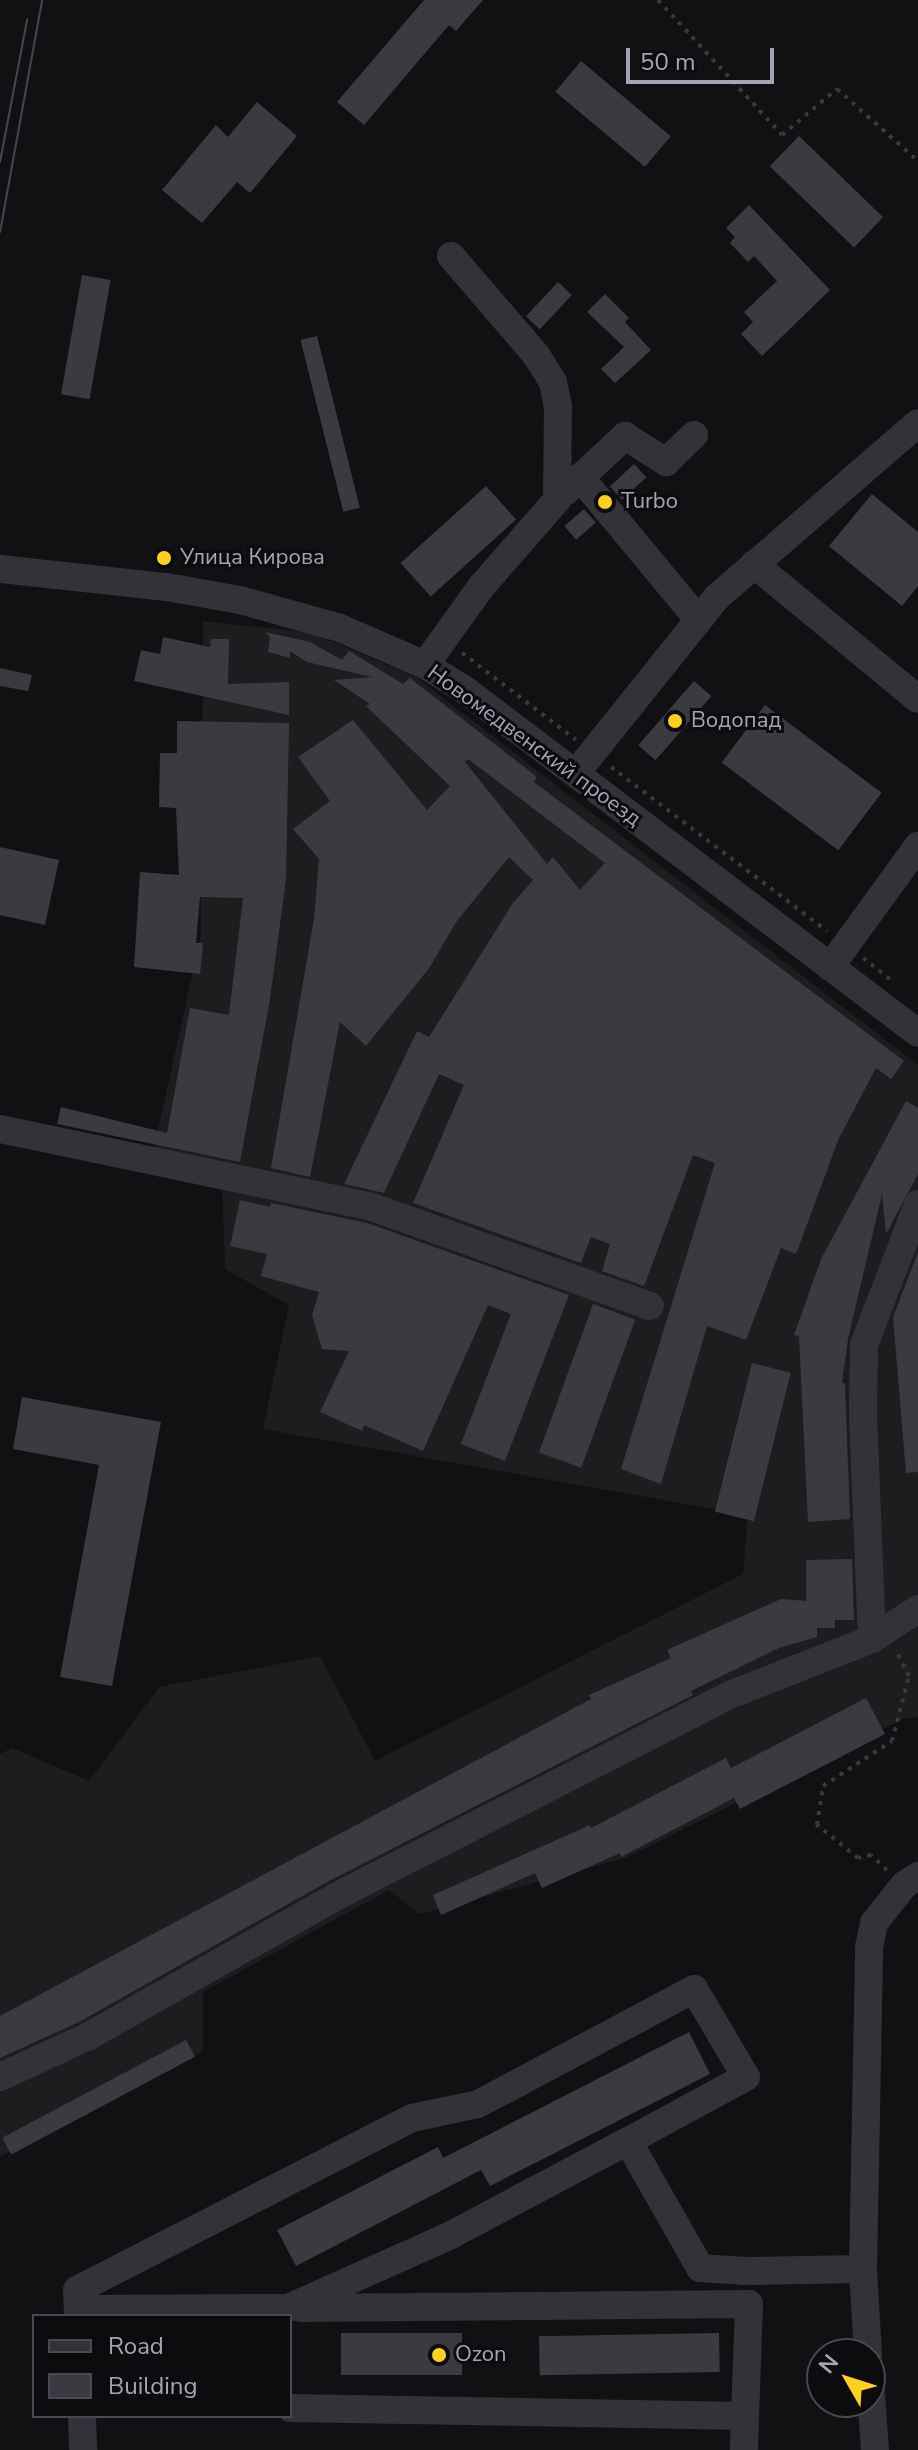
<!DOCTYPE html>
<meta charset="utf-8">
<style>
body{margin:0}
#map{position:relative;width:918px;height:2450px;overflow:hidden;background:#111113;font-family:"Nunito Sans",sans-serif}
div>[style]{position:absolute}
.built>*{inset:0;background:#1d1d20}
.building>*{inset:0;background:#3a3b41;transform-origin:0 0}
.path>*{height:4px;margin-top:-2px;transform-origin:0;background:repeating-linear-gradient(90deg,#38393f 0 4px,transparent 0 10px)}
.minor>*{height:28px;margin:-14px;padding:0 14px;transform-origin:14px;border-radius:14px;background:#323238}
.tram>*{height:2px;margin:-1px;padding:0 1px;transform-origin:1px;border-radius:1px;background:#47484f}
.dots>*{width:22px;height:22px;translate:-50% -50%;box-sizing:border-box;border:4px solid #0c0c0e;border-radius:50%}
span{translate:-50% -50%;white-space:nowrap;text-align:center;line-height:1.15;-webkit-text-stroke:6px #0c0c0e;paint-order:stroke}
.poi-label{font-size:22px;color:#a1a5b5}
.left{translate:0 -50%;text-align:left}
.street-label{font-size:22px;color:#a1a5b5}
.legend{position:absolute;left:32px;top:2314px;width:260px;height:104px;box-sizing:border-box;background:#0c0c0e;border:2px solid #484951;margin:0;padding:10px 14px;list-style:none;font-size:24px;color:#a1a5b5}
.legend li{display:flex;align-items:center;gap:16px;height:40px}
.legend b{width:40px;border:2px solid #484951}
.north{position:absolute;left:806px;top:2338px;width:80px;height:80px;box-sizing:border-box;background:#0c0c0e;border:2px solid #484951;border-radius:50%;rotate:309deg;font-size:22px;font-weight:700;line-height:32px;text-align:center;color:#a1a5b5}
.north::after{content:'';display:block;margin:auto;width:28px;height:36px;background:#ffd11d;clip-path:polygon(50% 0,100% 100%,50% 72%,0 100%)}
.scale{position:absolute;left:626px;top:48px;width:148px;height:36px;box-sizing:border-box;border:4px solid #a1a5b5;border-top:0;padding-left:10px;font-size:24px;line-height:28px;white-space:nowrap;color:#a1a5b5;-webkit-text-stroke:6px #0c0c0e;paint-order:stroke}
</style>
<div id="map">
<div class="built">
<i style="clip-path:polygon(203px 621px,313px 633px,416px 677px,918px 1065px,918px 1717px,902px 1719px,628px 1857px,420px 1914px,389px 1890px,203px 1992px,203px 2051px,0 2157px,0 1754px,12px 1748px,89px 1781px,159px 1687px,320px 1656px,375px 1761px,743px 1574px,748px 1515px,263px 1429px,289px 1305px,225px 1269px,222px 1182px,151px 1162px,201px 934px)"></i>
</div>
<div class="building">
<i style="clip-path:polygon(424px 0,483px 0,456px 31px,449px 25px,364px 125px,337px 102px)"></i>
<i style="left:581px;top:61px;width:117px;height:40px;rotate:40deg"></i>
<i style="clip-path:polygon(257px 102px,297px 136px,250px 193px,237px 182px,202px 223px,162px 190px,216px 125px,228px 137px)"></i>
<i style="left:799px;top:136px;width:117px;height:42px;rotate:44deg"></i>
<i style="clip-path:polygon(749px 205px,830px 290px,762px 356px,741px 334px,753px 322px,744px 312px,777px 281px,754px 256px,748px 262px,730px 243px,735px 237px,726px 228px)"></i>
<i style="left:82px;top:275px;width:29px;height:121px;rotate:10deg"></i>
<i style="left:558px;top:282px;width:19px;height:47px;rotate:43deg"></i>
<i style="clip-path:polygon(605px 294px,629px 318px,625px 322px,651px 350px,615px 383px,601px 369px,624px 347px,587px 312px)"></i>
<i style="left:317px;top:336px;width:177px;height:17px;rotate:76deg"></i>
<i style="left:634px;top:464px;width:18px;height:33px;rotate:47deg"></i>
<i style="left:486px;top:486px;width:45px;height:115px;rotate:48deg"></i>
<i style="clip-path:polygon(872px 494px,918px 532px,918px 586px,902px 606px,829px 546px)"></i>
<i style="left:584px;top:509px;width:18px;height:26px;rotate:49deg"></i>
<i style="clip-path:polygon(evenodd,265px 632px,310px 642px,342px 660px,349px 651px,403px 684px,410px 678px,537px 777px,534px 782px,904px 1061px,891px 1079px,876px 1068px,839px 1138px,796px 1254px,781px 1248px,746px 1340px,707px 1326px,661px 1484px,621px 1469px,715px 1163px,693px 1155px,644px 1286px,602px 1271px,610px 1244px,591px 1237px,581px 1263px,413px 1203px,464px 1085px,439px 1074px,384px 1193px,344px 1184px,417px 1031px,429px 1037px,513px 903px,533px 880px,509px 857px,456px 922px,430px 967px,366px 1046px,340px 1022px,310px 1177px,271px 1168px,314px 919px,319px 859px,293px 829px,330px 801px,298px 757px,353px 720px,427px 810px,450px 786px,366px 706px,370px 704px,334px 680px,372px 677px,307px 662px,290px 651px,290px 658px,268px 652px,270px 637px,265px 632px,468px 759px,555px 825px,605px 863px,580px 890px,553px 857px,547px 864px,465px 762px,468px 759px)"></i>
<i style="clip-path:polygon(163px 637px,210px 647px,211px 639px,229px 639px,228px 684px,289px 682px,289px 715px,134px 681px,141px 650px,160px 654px)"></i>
<i style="clip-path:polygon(0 668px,32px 675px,28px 691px,0 686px)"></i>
<i style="left:694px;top:681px;width:23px;height:85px;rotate:41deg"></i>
<i style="left:765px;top:705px;width:146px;height:72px;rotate:37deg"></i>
<i style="clip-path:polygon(177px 721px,289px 723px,286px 879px,270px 999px,240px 1162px,57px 1124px,61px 1107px,167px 1133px,190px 1008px,229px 1015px,243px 898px,200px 897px,196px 943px,203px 943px,200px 974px,134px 967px,140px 872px,179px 875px,176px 808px,159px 807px,160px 753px,177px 753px)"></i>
<i style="clip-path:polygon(0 847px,59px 860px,45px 925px,0 915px)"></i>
<i style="clip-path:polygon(906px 1101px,918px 1108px,918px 1174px,886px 1234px,882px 1194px,848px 1339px,842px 1382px,845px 1384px,850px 1519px,808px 1522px,799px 1336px,794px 1335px,821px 1259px)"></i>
<i style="clip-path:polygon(240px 1200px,270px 1207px,271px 1203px,367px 1223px,569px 1295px,505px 1461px,461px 1444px,511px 1314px,488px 1305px,423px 1451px,364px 1425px,362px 1431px,320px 1412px,349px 1351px,322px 1349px,312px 1315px,319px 1292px,261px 1276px,267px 1254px,230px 1246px)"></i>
<i style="clip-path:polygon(918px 1252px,918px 1472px,906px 1473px,893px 1317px)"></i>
<i style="left:593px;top:1304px;width:45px;height:158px;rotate:20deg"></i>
<i style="left:752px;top:1363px;width:40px;height:153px;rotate:14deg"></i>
<i style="clip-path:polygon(22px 1397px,161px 1422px,112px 1686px,60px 1677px,99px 1465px,13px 1449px)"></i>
<i style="clip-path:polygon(852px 1559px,854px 1620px,835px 1620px,835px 1628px,817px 1628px,817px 1637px,779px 1648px,691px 1691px,693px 1695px,327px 1882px,79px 2022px,0 2058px,0 2016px,591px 1699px,589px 1695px,671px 1658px,667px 1650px,781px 1599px,806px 1601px,806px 1560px)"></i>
<i style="clip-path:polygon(866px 1698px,885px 1734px,740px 1809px,734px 1798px,621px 1857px,620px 1853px,542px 1888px,535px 1873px,441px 1915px,433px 1895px,590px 1825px,591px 1828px,726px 1758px,731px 1768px)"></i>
<i style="clip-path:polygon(689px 2032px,710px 2074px,490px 2186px,481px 2170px,296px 2266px,277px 2230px,438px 2147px,443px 2158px)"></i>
<i style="left:186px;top:2040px;width:19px;height:208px;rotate:62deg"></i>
<i style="left:341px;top:2333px;width:121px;height:42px"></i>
<i style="left:719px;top:2333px;width:39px;height:180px;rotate:89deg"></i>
</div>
<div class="path">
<i style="left:658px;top:0;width:183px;rotate:47.4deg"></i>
<i style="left:782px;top:135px;width:72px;rotate:-39.9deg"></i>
<i style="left:837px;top:89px;width:108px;rotate:41.6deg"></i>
<i style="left:462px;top:653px;width:143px;rotate:37.3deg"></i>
<i style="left:611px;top:767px;width:271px;rotate:37.2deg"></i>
<i style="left:863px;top:958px;width:39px;rotate:38deg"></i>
<i style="left:887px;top:1870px;width:22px;rotate:-137deg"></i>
<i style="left:871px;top:1855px;width:13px;rotate:167deg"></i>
<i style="left:858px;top:1858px;width:53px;rotate:-141.2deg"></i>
<i style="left:817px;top:1825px;width:39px;rotate:-81deg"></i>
<i style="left:823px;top:1786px;width:82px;rotate:-33.1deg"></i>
<i style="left:892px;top:1741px;width:67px;rotate:-75.3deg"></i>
<i style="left:909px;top:1676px;width:29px;rotate:-117deg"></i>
</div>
<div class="minor">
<i style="left:580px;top:477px;width:185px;rotate:50.3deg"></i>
<i style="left:566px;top:491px;width:81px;rotate:-43deg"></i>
<i style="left:625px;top:436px;width:49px;rotate:32.4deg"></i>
<i style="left:666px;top:462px;width:39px;rotate:-44deg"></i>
<i style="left:754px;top:564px;width:212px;rotate:39.5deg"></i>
<i style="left:0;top:569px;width:168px;rotate:6.2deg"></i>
<i style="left:167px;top:587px;width:74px;rotate:10.1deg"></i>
<i style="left:240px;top:600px;width:104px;rotate:15.6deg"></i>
<i style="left:340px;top:628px;width:93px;rotate:23.5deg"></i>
<i style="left:425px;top:665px;width:47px;rotate:32deg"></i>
<i style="left:465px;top:690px;width:568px;rotate:37.13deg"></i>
<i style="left:425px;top:665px;width:96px;rotate:-54.3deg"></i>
<i style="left:481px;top:587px;width:116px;rotate:-48.9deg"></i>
<i style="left:557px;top:500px;width:93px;rotate:-89.4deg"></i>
<i style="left:558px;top:407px;width:25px;rotate:-101deg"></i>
<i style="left:553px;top:382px;width:31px;rotate:-122deg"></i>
<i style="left:537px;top:356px;width:132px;rotate:-130.7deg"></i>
<i style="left:576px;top:773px;width:224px;rotate:-51.3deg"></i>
<i style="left:716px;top:598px;width:267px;rotate:-40.9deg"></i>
<i style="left:830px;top:967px;width:150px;rotate:-54deg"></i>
<i style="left:0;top:1129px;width:380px;rotate:11.8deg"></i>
<i style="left:372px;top:1207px;width:295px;rotate:19.6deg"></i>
<i style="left:872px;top:1639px;width:222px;rotate:-92.3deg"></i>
<i style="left:863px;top:1417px;width:72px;rotate:-89.2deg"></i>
<i style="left:864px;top:1345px;width:151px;rotate:-69deg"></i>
<i style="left:0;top:2077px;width:96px;rotate:-24.7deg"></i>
<i style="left:87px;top:2037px;width:285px;rotate:-29.4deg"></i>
<i style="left:335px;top:1897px;width:446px;rotate:-27.1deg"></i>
<i style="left:732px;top:1694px;width:150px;rotate:-21.4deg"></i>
<i style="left:872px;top:1639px;width:55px;rotate:-33.1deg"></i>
<i style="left:301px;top:2308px;width:448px;rotate:-0.5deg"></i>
<i style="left:749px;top:2304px;width:146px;rotate:92deg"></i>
<i style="left:78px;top:2309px;width:210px;rotate:-0.3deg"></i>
<i style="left:288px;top:2308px;width:179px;rotate:-24.1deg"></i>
<i style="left:451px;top:2235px;width:200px;rotate:-28deg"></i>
<i style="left:628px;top:2141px;width:146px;rotate:60.4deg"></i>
<i style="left:700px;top:2268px;width:46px;rotate:3.7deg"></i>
<i style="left:746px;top:2271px;width:117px;rotate:-1deg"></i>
<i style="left:78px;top:2316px;width:26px;rotate:-92deg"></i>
<i style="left:77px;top:2290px;width:377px;rotate:-27.2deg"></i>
<i style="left:412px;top:2118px;width:67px;rotate:-12deg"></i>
<i style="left:478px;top:2104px;width:245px;rotate:-28deg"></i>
<i style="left:694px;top:1989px;width:102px;rotate:59.4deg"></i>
<i style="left:746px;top:2077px;width:134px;rotate:151.5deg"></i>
<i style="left:868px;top:2354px;width:85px;rotate:-93.4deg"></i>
<i style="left:863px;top:2269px;width:322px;rotate:-88.9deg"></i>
<i style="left:869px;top:1947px;width:25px;rotate:-78deg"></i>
<i style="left:874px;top:1923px;width:48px;rotate:-51.7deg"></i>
<i style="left:904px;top:1885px;width:17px;rotate:-33deg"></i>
<i style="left:870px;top:2380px;width:70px;rotate:85.9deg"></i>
<i style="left:290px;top:2408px;width:455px;rotate:1deg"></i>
<i style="left:82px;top:2416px;width:34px;rotate:88deg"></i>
</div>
<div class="tram">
<i style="left:0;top:162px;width:145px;rotate:-79.2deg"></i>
<i style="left:0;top:232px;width:236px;rotate:-79.7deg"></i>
</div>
<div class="dots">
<i style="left:605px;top:502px;background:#ffd11d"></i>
<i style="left:164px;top:558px;background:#ffd11d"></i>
<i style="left:675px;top:721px;background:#ffd11d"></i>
<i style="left:439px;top:2355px;background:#ffd11d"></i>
</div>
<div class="poi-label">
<span class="left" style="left:621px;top:502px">Turbo</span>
<span class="left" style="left:180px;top:558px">Улица Кирова</span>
<span class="left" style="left:691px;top:721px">Водопад</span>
<span class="left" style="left:455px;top:2355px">Ozon</span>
</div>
<div class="street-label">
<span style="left:534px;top:746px;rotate:36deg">Новомедвенский проезд</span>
</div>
<ul class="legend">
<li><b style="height:10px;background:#323238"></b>Road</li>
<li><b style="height:22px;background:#3a3b41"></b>Building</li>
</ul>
<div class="north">N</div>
<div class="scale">50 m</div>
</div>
